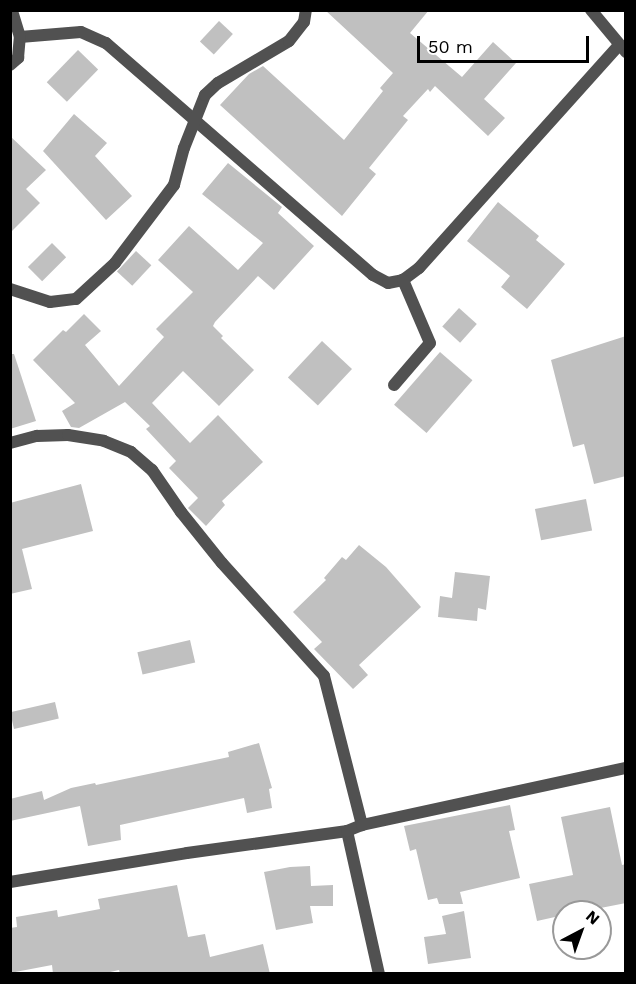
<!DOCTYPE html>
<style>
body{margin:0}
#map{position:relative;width:636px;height:984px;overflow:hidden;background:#fff;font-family:"Work Sans",sans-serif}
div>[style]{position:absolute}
.building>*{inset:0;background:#c0c0c0;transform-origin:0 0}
.street>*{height:12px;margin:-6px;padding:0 6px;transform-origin:6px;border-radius:6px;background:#515151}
span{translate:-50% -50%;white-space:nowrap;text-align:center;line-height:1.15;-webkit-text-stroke:4.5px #fff;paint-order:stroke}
.frame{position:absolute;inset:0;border:12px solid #000;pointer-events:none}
.north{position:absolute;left:552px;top:900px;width:60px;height:60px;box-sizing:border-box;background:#fff;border:2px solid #999;border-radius:50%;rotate:41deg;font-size:16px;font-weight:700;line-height:24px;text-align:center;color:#000}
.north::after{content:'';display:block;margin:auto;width:21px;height:27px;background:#000;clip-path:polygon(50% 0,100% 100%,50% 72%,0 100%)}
.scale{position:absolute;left:417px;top:36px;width:172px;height:27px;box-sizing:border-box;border:3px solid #000;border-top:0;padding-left:8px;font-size:18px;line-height:21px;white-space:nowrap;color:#000;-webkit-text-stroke:4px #fff;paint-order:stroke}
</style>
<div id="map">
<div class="building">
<i style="clip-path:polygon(325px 10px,429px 10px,410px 33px,462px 77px,493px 42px,516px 63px,484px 99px,505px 118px,488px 136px,435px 86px,430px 92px,428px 89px,403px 116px,408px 120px,369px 168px,376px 174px,342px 216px,220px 105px,249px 74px,263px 66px,344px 140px,383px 91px,380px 88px,393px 73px)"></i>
<i style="left:219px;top:21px;width:19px;height:28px;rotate:43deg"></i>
<i style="left:78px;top:50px;width:28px;height:45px;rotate:44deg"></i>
<i style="clip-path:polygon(74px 114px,107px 143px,95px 156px,132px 196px,106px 220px,43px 151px)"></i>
<i style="clip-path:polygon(10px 136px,46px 170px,26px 189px,40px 203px,10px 233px)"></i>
<i style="clip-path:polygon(228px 163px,282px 207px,278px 213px,314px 246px,274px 290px,258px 276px,215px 322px,213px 326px,223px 336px,221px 338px,254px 370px,219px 406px,183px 371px,152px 403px,190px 443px,218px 415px,263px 462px,222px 501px,225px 505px,206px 526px,188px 508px,198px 498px,169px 468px,176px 461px,146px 429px,150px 426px,125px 402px,79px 428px,71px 427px,62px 411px,75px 403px,33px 360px,63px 330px,66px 332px,84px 314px,101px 331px,85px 345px,119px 386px,164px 337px,156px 329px,193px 292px,158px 260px,189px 226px,238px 270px,263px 243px,202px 194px)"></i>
<i style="clip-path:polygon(498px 202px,539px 236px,536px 240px,565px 264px,527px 309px,501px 287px,510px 276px,467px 241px)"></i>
<i style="left:52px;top:243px;width:20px;height:34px;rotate:45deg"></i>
<i style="left:136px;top:251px;width:21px;height:28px;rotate:43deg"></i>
<i style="left:459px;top:308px;width:24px;height:25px;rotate:42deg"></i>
<i style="clip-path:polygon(626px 336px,626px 476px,594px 484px,584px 444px,573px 447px,551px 360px)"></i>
<i style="left:322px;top:341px;width:41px;height:50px;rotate:43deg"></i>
<i style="left:440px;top:352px;width:43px;height:70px;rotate:41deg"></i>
<i style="clip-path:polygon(10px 354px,14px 354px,36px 421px,10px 429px)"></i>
<i style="clip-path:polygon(81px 484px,93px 531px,22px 549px,32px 589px,10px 594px,10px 503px)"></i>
<i style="left:586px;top:499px;width:32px;height:52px;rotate:79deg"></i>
<i style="clip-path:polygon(359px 545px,386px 567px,421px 607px,359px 665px,368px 675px,353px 689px,314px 649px,322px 642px,293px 612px,326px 580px,324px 578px,342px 557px,346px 560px)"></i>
<i style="clip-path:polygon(455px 572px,490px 576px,486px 610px,478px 608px,477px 621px,438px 617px,440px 596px,452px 598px)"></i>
<i style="left:190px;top:640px;width:23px;height:54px;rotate:77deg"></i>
<i style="left:55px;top:702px;width:17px;height:46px;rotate:77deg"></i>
<i style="clip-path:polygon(259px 743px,272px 788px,269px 789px,272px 808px,247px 813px,244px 798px,120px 825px,121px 840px,88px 846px,80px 806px,10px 821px,10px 799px,42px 791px,44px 800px,71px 788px,95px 783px,96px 785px,229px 757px,228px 752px)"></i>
<i style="clip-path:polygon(510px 805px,515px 830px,509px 831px,520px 878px,460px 892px,463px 904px,439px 904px,437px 898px,428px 900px,416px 849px,410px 851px,404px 826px)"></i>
<i style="clip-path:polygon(610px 807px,622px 865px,626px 864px,626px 903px,580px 912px,564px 912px,564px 915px,537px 921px,529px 884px,573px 875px,561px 817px)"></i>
<i style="clip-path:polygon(310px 866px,311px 886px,333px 885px,333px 906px,310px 906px,313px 923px,276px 930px,264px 872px,290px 867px)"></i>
<i style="clip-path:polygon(177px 885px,188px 937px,205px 934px,210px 957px,263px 944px,270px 974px,120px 974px,119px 970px,102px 974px,53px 974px,52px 965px,10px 973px,10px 928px,17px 927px,16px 917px,57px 910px,58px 917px,100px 909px,98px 899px)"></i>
<i style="clip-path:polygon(464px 911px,471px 958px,428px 964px,424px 937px,446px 934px,442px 916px)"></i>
</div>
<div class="street">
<i style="left:591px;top:10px;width:55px;rotate:50.2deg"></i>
<i style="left:20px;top:37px;width:61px;rotate:-4.7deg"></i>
<i style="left:81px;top:32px;width:27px;rotate:24deg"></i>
<i style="left:106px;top:43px;width:354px;rotate:41deg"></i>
<i style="left:373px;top:275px;width:17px;rotate:28deg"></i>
<i style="left:388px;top:283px;width:15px;rotate:-11deg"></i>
<i style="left:403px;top:280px;width:20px;rotate:-37deg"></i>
<i style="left:419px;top:268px;width:300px;rotate:-48.1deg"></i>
<i style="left:10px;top:65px;width:11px;rotate:-41deg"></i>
<i style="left:18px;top:58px;width:21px;rotate:-85deg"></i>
<i style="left:20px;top:37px;width:28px;rotate:-107deg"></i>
<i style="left:10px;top:289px;width:42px;rotate:18deg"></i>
<i style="left:50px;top:302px;width:26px;rotate:-7deg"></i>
<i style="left:76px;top:299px;width:53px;rotate:-42.7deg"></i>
<i style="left:115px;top:263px;width:98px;rotate:-52.9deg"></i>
<i style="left:174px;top:185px;width:38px;rotate:-75deg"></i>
<i style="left:184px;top:148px;width:57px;rotate:-68.4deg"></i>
<i style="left:205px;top:95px;width:18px;rotate:-43deg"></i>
<i style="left:218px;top:83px;width:82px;rotate:-30.6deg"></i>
<i style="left:289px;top:41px;width:24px;rotate:-52deg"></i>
<i style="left:304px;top:22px;width:12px;rotate:-81deg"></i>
<i style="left:394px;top:385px;width:55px;rotate:-49.4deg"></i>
<i style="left:430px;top:343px;width:69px;rotate:-113.2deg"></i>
<i style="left:10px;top:443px;width:28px;rotate:-15deg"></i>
<i style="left:37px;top:436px;width:31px;rotate:-2deg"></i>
<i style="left:68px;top:435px;width:36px;rotate:9deg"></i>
<i style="left:104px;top:441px;width:29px;rotate:22deg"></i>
<i style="left:131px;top:452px;width:28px;rotate:41deg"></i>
<i style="left:152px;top:470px;width:51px;rotate:55.4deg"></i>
<i style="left:181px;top:512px;width:65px;rotate:51.2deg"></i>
<i style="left:222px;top:563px;width:152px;rotate:47.9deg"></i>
<i style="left:324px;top:676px;width:154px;rotate:75.7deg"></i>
<i style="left:347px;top:831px;width:147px;rotate:77.4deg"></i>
<i style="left:10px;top:882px;width:179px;rotate:-9.3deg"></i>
<i style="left:187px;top:853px;width:162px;rotate:-7.8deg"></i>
<i style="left:347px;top:831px;width:16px;rotate:-22deg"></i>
<i style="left:362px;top:825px;width:270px;rotate:-12.2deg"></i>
</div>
<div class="frame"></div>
<div class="north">N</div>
<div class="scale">50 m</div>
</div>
